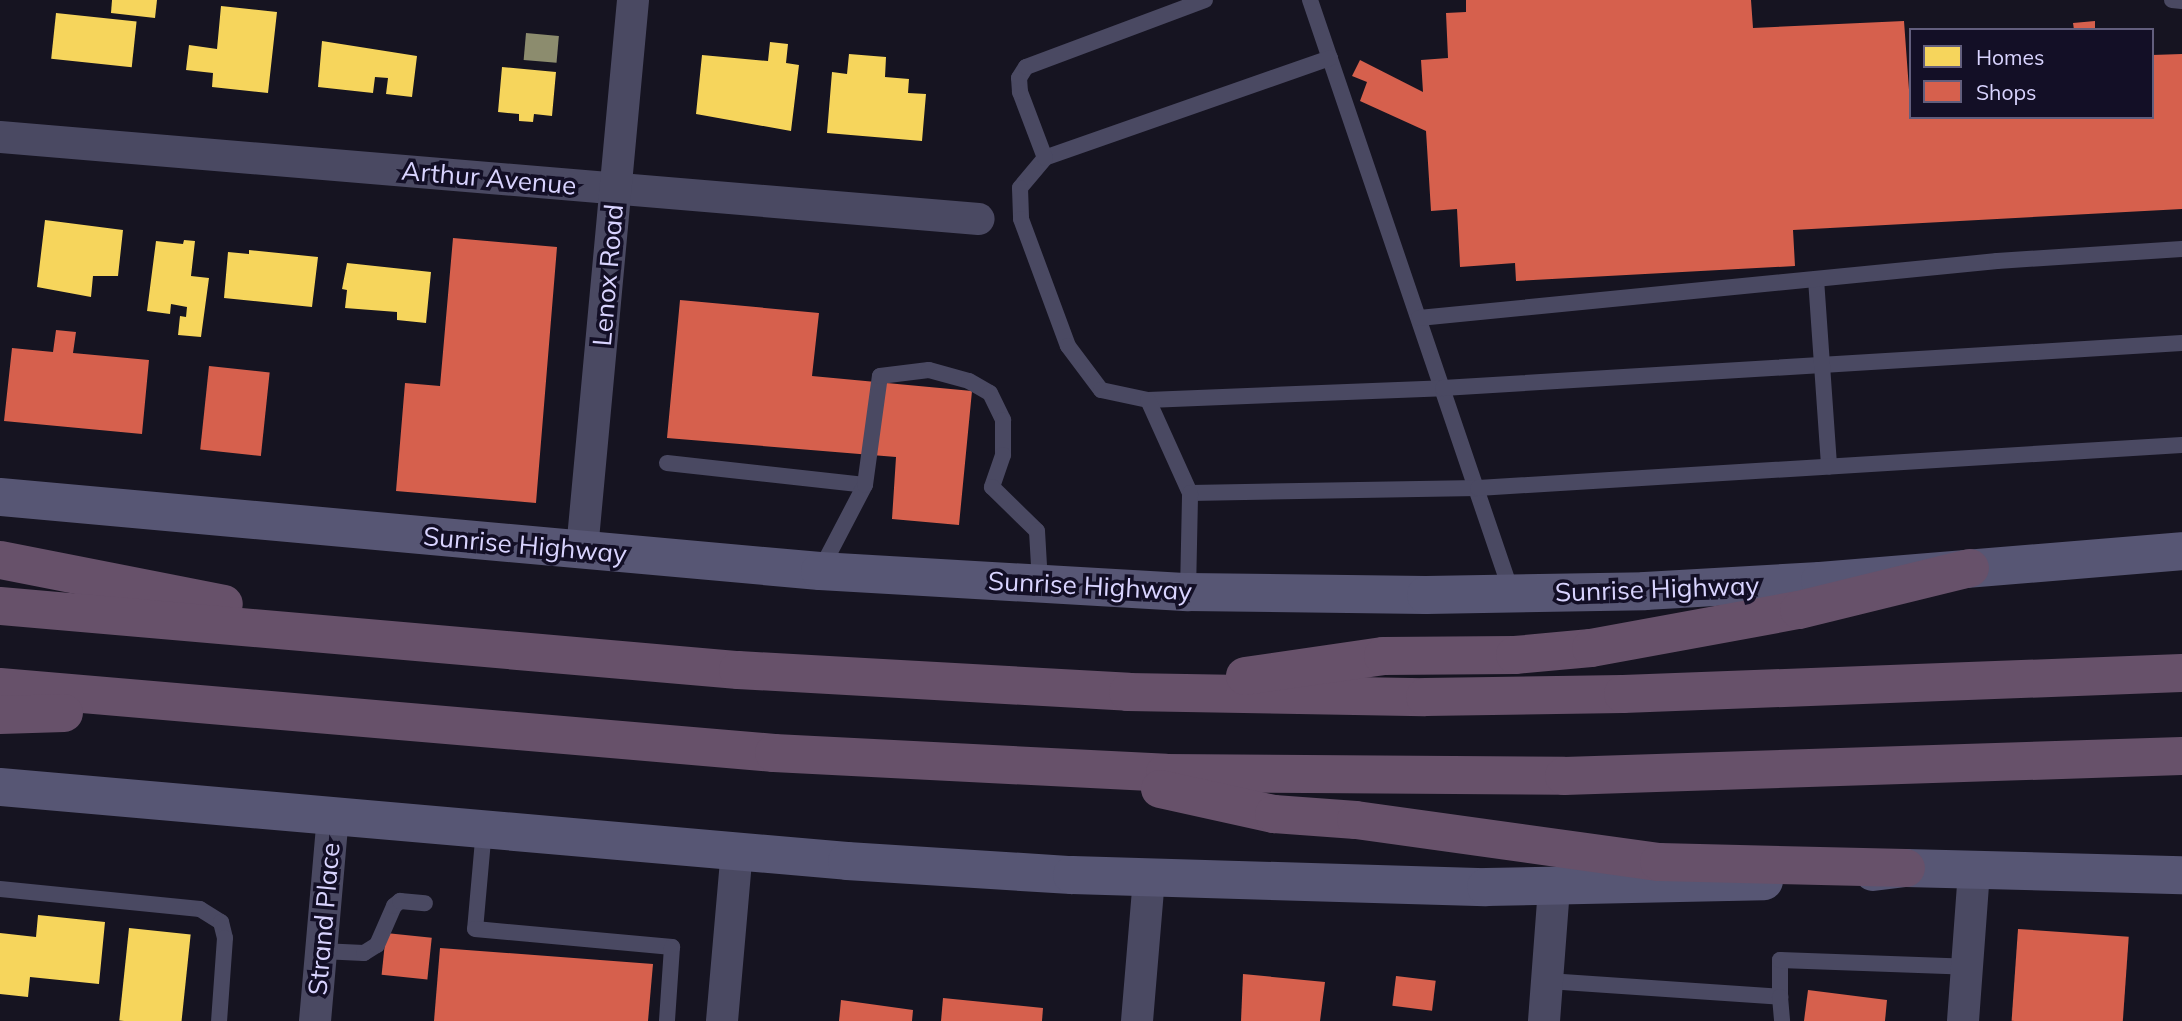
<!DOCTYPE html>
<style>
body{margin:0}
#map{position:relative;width:2182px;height:1021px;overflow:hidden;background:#161421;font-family:Mulish,sans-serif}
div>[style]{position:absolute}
.homes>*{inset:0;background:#f6d55c;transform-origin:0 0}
.shops>*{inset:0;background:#d6604d;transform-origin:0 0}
.industry>*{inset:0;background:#8c8c6e;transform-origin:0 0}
.lane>*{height:16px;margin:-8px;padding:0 8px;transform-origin:8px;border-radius:8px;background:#4a4962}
.street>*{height:32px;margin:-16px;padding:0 16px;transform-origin:16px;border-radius:16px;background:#4a4962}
.secondary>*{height:38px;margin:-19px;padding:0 19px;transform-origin:19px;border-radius:19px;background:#575674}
.highway>*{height:38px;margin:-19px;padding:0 19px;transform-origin:19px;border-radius:19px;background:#67516a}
span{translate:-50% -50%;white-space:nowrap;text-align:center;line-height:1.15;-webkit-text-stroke:7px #130f26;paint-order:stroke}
.street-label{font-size:26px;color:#d9d4ff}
.legend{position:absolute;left:1909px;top:28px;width:245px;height:91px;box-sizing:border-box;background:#130f26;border:2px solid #625e7d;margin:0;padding:9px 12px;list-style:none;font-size:21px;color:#d9d4ff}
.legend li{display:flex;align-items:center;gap:14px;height:35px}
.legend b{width:35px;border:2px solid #625e7d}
</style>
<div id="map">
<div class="homes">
<i style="clip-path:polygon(112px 0,157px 0,155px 18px,111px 13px)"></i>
<i style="clip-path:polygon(221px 6px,277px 12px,268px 93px,212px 87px,213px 73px,186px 70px,189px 45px,217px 49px)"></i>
<i style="left:56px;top:13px;width:81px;height:46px;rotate:6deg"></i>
<i style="clip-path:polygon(322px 41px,417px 56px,412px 97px,386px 94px,388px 78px,375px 77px,373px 93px,318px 87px)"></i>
<i style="clip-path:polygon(770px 42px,788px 44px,786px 63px,799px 65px,791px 131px,696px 114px,702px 55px,768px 61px)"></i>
<i style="clip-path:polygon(849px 54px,886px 57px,885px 77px,909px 79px,908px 93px,926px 94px,922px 141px,827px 133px,832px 72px,847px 74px)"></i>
<i style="clip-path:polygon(502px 67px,556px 72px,552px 116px,534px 114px,533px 122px,519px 121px,519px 114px,498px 112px)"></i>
<i style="clip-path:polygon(45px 220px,123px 230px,118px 276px,93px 276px,91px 297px,37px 287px)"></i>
<i style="clip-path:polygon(184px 240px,195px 241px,191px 276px,209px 278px,201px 337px,178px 335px,180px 316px,186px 317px,187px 307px,171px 304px,170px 314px,147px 311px,156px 241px,183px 244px)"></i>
<i style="clip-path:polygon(249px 250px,318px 257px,312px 307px,224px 298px,228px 252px,249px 254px)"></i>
<i style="clip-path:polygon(347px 263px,431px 272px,426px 323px,397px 320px,397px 312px,345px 308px,347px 290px,342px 289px)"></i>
<i style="clip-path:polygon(38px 915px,105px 922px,99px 984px,30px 977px,28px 997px,0 994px,0 933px,36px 937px)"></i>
<i style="left:129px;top:928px;width:62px;height:93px;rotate:6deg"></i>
</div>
<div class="shops">
<i style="clip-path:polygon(1466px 0,1751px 0,1753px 28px,1904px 21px,1911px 117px,2152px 117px,2152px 55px,2182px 54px,2182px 209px,1793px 230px,1795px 266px,1516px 281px,1515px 263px,1460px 267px,1457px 209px,1431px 211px,1426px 131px,1360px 101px,1367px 82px,1352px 76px,1360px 60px,1423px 92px,1421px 60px,1448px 58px,1446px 13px,1466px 12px)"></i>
<i style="clip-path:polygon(2095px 21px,2095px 30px,2074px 30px,2073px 23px)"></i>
<i style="clip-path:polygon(453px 238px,557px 247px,536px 503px,396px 491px,405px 383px,440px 386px)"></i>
<i style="clip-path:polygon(680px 300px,819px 313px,812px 376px,972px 391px,959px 525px,892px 519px,896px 457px,667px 438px)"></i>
<i style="clip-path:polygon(56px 330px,76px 332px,73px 353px,149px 360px,142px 434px,4px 421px,12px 348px,53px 352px)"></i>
<i style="left:209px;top:366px;width:61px;height:84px;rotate:6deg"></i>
<i style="left:2018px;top:929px;width:111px;height:92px;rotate:4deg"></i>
<i style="left:386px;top:933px;width:46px;height:42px;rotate:6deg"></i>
<i style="clip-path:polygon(440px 948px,653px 964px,648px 1021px,434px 1021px)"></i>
<i style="clip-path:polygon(1243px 974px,1325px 982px,1320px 1021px,1241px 1021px)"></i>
<i style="left:1396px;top:976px;width:40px;height:30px;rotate:7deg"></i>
<i style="clip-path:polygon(1808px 990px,1887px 1000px,1885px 1021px,1804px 1021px)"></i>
<i style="clip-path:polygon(943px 998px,1043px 1008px,1042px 1021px,941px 1021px)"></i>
<i style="clip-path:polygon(841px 1000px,913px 1010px,912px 1021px,839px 1021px)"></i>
</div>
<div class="industry">
<i style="left:526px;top:33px;width:33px;height:27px;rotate:5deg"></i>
</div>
<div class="lane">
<i style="left:1310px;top:0;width:627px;rotate:71.22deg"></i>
<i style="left:2172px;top:0;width:10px;rotate:6deg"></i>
<i style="left:1330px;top:58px;width:302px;rotate:160.7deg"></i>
<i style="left:1045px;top:158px;width:39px;rotate:130deg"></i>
<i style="left:1020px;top:188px;width:31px;rotate:88deg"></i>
<i style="left:1021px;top:219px;width:135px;rotate:69.7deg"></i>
<i style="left:1068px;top:346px;width:55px;rotate:53.1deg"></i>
<i style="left:1101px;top:390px;width:48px;rotate:12deg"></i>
<i style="left:1148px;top:400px;width:295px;rotate:-2.3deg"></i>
<i style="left:1443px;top:388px;width:740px;rotate:-3.48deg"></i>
<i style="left:1045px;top:158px;width:71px;rotate:-110.7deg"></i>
<i style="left:1020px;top:92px;width:14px;rotate:-94deg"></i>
<i style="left:1019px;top:78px;width:13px;rotate:-58deg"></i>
<i style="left:1026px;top:67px;width:191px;rotate:-20.5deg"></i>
<i style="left:1816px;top:279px;width:188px;rotate:86deg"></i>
<i style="left:1419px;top:318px;width:581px;rotate:-5.63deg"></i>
<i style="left:1997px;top:261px;width:185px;rotate:-3.7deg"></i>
<i style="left:1148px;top:400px;width:102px;rotate:65.7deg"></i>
<i style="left:1190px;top:493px;width:288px;rotate:-1deg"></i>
<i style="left:1478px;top:488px;width:705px;rotate:-3.5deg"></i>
<i style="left:667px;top:463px;width:199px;rotate:6.3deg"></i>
<i style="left:821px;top:569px;width:95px;rotate:-62.4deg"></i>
<i style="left:865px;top:485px;width:110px;rotate:-82.2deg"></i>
<i style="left:880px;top:376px;width:49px;rotate:-7deg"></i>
<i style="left:929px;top:370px;width:41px;rotate:15.4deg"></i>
<i style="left:969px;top:381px;width:24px;rotate:30deg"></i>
<i style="left:990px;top:393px;width:30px;rotate:64deg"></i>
<i style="left:1003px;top:420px;width:35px;rotate:90deg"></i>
<i style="left:1003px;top:455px;width:34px;rotate:109deg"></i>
<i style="left:992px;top:487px;width:63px;rotate:44.4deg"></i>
<i style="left:1037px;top:531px;width:52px;rotate:86.7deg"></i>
<i style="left:1188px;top:592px;width:99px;rotate:-88.8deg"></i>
<i style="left:484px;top:829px;width:100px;rotate:95.1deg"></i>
<i style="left:475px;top:929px;width:198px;rotate:5.2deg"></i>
<i style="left:672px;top:947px;width:74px;rotate:93.9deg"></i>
<i style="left:0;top:889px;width:201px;rotate:5.7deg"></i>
<i style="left:200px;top:909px;width:25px;rotate:32deg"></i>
<i style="left:221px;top:922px;width:16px;rotate:76deg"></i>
<i style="left:225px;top:938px;width:83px;rotate:94.1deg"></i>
<i style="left:321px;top:951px;width:43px;rotate:2.7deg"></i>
<i style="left:364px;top:953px;width:15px;rotate:-32deg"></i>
<i style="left:377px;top:945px;width:43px;rotate:-66.4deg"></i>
<i style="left:394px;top:906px;width:8px;rotate:-40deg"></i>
<i style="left:400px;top:901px;width:25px;rotate:5deg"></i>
<i style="left:1548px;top:981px;width:233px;rotate:3.9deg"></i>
<i style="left:1780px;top:997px;width:37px;rotate:-90deg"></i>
<i style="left:1780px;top:960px;width:187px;rotate:2.1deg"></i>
<i style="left:1780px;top:997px;width:24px;rotate:85deg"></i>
</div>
<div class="street">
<i style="left:0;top:137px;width:982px;rotate:4.79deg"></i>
<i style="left:582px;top:550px;width:552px;rotate:-84.7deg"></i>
<i style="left:315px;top:1021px;width:206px;rotate:-85deg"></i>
<i style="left:722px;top:1021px;width:171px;rotate:-85deg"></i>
<i style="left:1137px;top:1021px;width:143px;rotate:-85.2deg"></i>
<i style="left:1544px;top:1021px;width:134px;rotate:-85.7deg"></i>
<i style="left:1963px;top:1021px;width:151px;rotate:-85.8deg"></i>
</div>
<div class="secondary">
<i style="left:0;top:497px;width:823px;rotate:5.16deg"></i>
<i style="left:820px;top:571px;width:369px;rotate:3.3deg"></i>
<i style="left:1188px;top:592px;width:238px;rotate:0.7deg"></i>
<i style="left:1426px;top:595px;width:219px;rotate:-1deg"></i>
<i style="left:1645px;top:591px;width:175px;rotate:-3.3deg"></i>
<i style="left:1820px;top:581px;width:363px;rotate:-4.7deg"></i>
<i style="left:0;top:787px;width:850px;rotate:4.99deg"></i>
<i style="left:847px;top:861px;width:225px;rotate:3.6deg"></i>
<i style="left:1072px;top:875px;width:414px;rotate:1.7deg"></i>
<i style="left:1486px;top:887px;width:278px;rotate:-1.2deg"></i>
<i style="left:1873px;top:872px;width:33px;rotate:-7deg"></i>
<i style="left:1906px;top:868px;width:276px;rotate:1.5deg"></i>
</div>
<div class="highway">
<i style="left:0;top:560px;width:228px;rotate:11.1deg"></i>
<i style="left:0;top:606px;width:741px;rotate:4.96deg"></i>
<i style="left:738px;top:670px;width:391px;rotate:3.2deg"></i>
<i style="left:1128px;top:692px;width:297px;rotate:1deg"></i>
<i style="left:1425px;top:697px;width:198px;rotate:-0.9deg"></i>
<i style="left:1623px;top:694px;width:559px;rotate:-2.15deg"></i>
<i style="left:1245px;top:676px;width:139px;rotate:-8.2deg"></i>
<i style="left:1383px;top:656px;width:132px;rotate:-0.4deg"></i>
<i style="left:1515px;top:655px;width:76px;rotate:-5.3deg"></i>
<i style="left:1591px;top:648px;width:211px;rotate:-10.4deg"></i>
<i style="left:1799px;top:610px;width:176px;rotate:-13.8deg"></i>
<i style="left:0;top:687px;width:777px;rotate:4.87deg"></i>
<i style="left:774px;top:753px;width:392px;rotate:2.9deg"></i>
<i style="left:1165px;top:773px;width:399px;rotate:0.4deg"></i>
<i style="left:1564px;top:776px;width:618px;rotate:-1.85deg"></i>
<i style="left:0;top:715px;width:64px;rotate:-1.8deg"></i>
<i style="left:1160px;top:789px;width:117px;rotate:12.4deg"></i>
<i style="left:1274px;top:814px;width:82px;rotate:4.2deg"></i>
<i style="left:1356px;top:820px;width:306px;rotate:7.9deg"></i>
<i style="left:1659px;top:862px;width:247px;rotate:1.4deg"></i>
</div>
<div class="street-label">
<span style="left:489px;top:178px;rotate:5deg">Arthur Avenue</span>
<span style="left:608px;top:275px;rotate:-85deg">Lenox Road</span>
<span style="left:525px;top:545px;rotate:5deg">Sunrise Highway</span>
<span style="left:1090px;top:586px;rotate:3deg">Sunrise Highway</span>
<span style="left:1657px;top:589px;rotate:-2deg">Sunrise Highway</span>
<span style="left:324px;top:919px;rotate:-85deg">Strand Place</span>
</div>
<ul class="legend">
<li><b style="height:19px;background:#f6d55c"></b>Homes</li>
<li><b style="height:19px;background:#d6604d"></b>Shops</li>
</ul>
</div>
